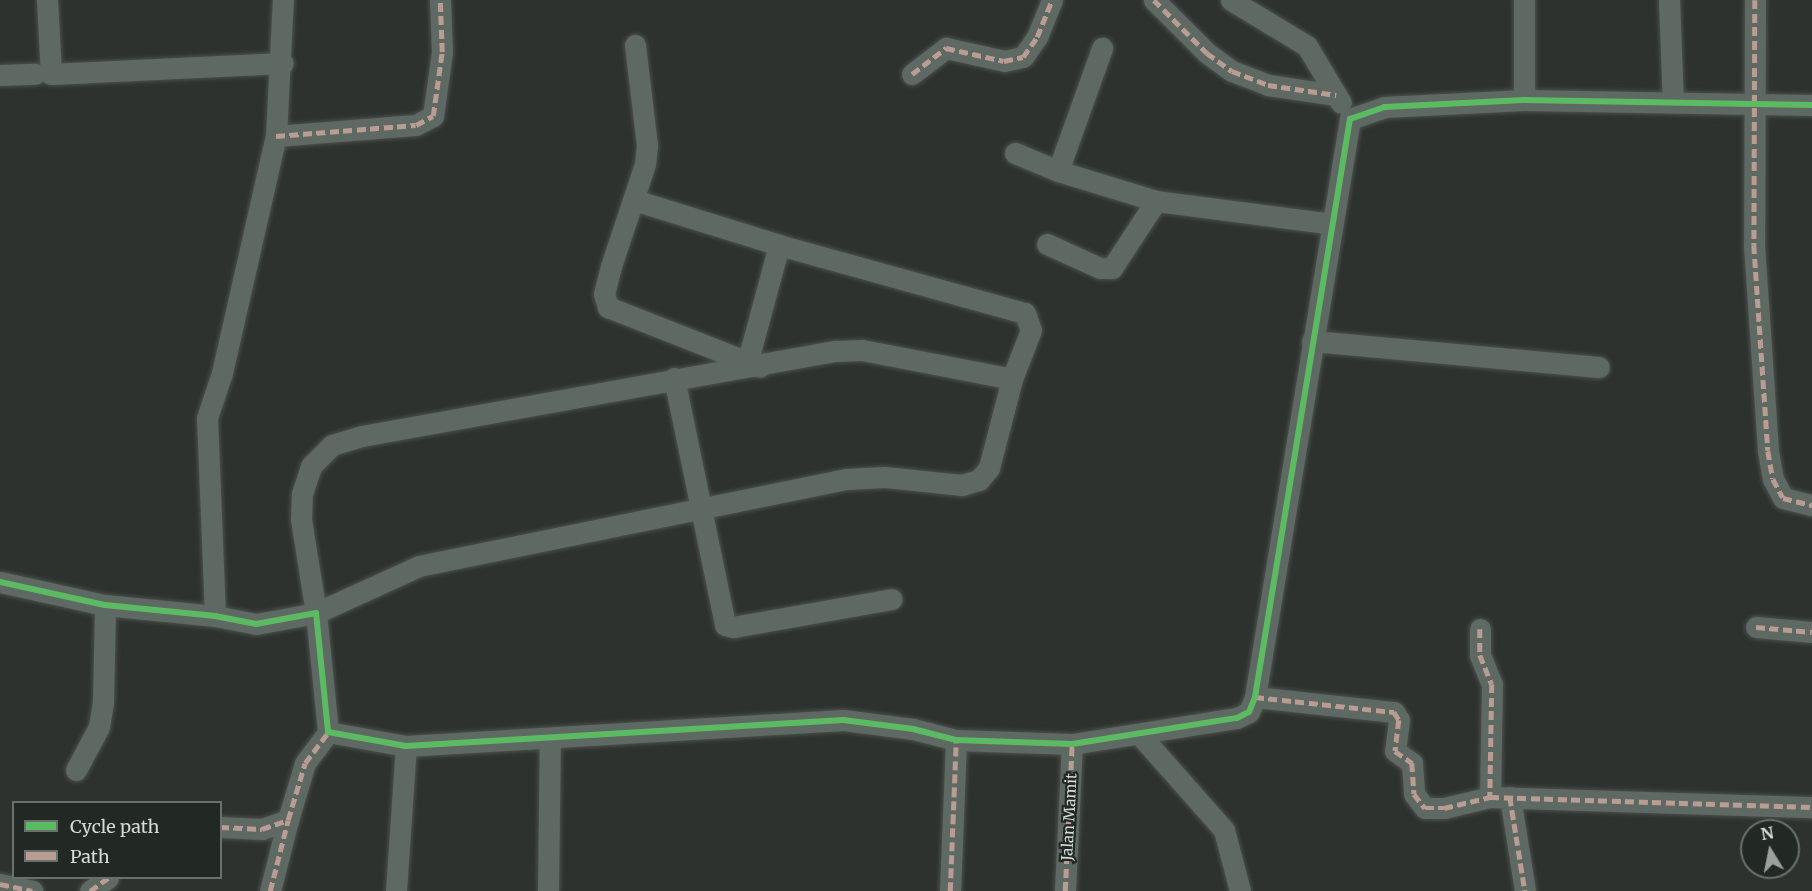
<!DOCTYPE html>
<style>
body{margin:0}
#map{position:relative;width:1812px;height:891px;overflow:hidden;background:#2d322f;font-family:Merriweather,serif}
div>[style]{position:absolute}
.roads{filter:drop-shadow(0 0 2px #4c504d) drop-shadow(0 0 2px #4c504d)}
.minor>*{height:21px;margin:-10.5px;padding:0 10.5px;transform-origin:10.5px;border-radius:10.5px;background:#5f6964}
.quiet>*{height:4.5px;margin-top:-2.25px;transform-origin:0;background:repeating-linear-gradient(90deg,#b99d93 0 9px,transparent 0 13.5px)}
.cycleway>*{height:6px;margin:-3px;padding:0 3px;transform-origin:3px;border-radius:3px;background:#5cba63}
span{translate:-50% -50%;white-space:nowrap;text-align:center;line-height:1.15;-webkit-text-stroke:4.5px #222925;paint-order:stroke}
.street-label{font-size:15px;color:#d6dbd8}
.legend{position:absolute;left:12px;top:801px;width:210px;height:78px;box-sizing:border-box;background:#222925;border:2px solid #6a706d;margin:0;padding:8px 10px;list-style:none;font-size:18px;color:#d6dbd8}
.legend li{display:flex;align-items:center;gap:12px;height:30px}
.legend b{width:30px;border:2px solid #6a706d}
.north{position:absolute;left:1740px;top:819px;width:60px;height:60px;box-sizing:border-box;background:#222925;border:2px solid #6a706d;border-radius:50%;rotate:350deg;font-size:16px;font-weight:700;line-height:24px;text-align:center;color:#d6dbd8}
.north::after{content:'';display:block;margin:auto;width:21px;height:27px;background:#9ba09d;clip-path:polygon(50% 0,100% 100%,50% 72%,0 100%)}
</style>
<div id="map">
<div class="roads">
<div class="minor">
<i style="left:47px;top:0;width:74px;rotate:86.9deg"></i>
<i style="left:51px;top:74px;width:232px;rotate:-2.7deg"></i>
<i style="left:1154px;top:0;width:75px;rotate:45deg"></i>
<i style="left:1207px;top:53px;width:31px;rotate:36deg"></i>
<i style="left:1232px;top:71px;width:39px;rotate:21deg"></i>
<i style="left:1268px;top:85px;width:69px;rotate:8.4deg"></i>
<i style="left:1231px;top:0;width:89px;rotate:31.2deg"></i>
<i style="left:1307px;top:46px;width:66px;rotate:59.2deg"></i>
<i style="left:1669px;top:0;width:102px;rotate:87.8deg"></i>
<i style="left:1755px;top:0;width:245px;rotate:90.2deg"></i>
<i style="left:1754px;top:245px;width:206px;rotate:86.1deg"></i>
<i style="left:1768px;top:451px;width:28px;rotate:80deg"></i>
<i style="left:1773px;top:479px;width:21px;rotate:62deg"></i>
<i style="left:1783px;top:498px;width:30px;rotate:14deg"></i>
<i style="left:635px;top:45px;width:101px;rotate:83.2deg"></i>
<i style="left:647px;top:145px;width:19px;rotate:96deg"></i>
<i style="left:645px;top:164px;width:108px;rotate:108.4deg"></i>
<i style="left:611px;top:266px;width:29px;rotate:104deg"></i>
<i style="left:604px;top:294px;width:14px;rotate:73deg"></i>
<i style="left:608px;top:307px;width:163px;rotate:21.5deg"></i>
<i style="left:912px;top:74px;width:43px;rotate:-37.4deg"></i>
<i style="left:946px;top:48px;width:59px;rotate:12.6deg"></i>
<i style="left:1004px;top:61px;width:19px;rotate:-12deg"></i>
<i style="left:1023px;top:57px;width:24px;rotate:-55deg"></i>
<i style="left:1037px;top:37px;width:40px;rotate:-68deg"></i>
<i style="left:0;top:75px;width:35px;rotate:-2deg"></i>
<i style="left:1524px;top:100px;width:100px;rotate:-90deg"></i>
<i style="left:276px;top:136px;width:140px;rotate:-4.5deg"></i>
<i style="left:416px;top:125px;width:19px;rotate:-28deg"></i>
<i style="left:433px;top:116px;width:65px;rotate:-82deg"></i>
<i style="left:442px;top:52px;width:52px;rotate:-92.2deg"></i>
<i style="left:1015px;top:153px;width:47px;rotate:22.7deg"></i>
<i style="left:1058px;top:171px;width:102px;rotate:17deg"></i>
<i style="left:1156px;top:201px;width:177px;rotate:7.4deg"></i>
<i style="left:1058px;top:171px;width:131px;rotate:-70.3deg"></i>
<i style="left:634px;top:200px;width:152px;rotate:17.2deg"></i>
<i style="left:779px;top:245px;width:255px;rotate:15.5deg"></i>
<i style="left:1025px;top:313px;width:18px;rotate:71deg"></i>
<i style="left:1031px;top:330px;width:53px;rotate:111.2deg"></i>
<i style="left:1012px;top:379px;width:92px;rotate:104.5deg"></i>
<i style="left:989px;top:468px;width:16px;rotate:130deg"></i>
<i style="left:979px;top:480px;width:18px;rotate:164deg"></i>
<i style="left:962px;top:485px;width:77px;rotate:-174.1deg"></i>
<i style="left:885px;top:477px;width:39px;rotate:177deg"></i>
<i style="left:846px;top:479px;width:436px;rotate:168.5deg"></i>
<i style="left:419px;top:566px;width:113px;rotate:155.5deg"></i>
<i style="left:316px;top:613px;width:95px;rotate:-99.1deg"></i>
<i style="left:301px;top:519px;width:25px;rotate:-88deg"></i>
<i style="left:302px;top:494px;width:29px;rotate:-72deg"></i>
<i style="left:311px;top:466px;width:30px;rotate:-45deg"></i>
<i style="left:332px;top:445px;width:31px;rotate:-17deg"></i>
<i style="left:362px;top:436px;width:482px;rotate:-10.2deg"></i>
<i style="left:836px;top:351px;width:26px;rotate:-2deg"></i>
<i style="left:862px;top:350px;width:153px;rotate:10.9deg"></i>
<i style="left:1047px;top:244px;width:58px;rotate:24.4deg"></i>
<i style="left:1100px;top:268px;width:12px"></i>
<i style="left:1112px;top:268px;width:80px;rotate:-56.7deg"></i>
<i style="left:1312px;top:341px;width:288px;rotate:5.2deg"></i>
<i style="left:748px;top:360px;width:119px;rotate:-74.9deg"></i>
<i style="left:674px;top:378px;width:252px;rotate:78.3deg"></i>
<i style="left:725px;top:625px;width:8px;rotate:14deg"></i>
<i style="left:733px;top:627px;width:161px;rotate:-10deg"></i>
<i style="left:0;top:582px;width:107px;rotate:12.4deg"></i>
<i style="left:105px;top:605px;width:111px;rotate:5.7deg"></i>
<i style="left:215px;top:616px;width:42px;rotate:11deg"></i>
<i style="left:256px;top:624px;width:61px;rotate:-10.4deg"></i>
<i style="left:316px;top:613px;width:120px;rotate:84.2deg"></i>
<i style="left:328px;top:732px;width:79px;rotate:10.2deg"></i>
<i style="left:406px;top:746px;width:438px;rotate:-3.4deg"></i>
<i style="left:843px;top:720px;width:71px;rotate:7.3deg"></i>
<i style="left:913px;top:729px;width:44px;rotate:14.3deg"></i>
<i style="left:956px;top:740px;width:116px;rotate:2deg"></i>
<i style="left:1072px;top:744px;width:167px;rotate:-9deg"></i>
<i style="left:1237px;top:718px;width:13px;rotate:-27deg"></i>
<i style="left:1249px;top:712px;width:16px;rotate:-68deg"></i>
<i style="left:1255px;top:697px;width:586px;rotate:-80.67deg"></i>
<i style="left:1350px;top:119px;width:36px;rotate:-19deg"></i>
<i style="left:1384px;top:107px;width:140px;rotate:-2.9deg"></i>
<i style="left:1524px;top:100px;width:288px;rotate:1deg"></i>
<i style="left:215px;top:616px;width:198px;rotate:-92.3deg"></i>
<i style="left:207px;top:418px;width:47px;rotate:-71.6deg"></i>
<i style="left:222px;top:373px;width:243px;rotate:-77.2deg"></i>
<i style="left:276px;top:136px;width:136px;rotate:-87.1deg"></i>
<i style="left:1756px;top:627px;width:56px;rotate:5.1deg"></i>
<i style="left:1480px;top:629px;width:26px;rotate:90deg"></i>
<i style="left:1480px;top:655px;width:31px;rotate:68deg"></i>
<i style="left:1492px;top:684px;width:113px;rotate:91deg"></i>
<i style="left:1255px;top:697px;width:140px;rotate:6.2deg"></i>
<i style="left:1394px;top:712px;width:9px;rotate:58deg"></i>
<i style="left:1399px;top:720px;width:31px;rotate:97deg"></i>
<i style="left:1395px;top:751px;width:21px;rotate:35deg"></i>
<i style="left:1412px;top:763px;width:31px;rotate:86deg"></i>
<i style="left:1414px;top:794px;width:18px;rotate:52deg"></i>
<i style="left:1425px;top:808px;width:19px"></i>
<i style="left:1444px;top:808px;width:47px;rotate:-13.4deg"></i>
<i style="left:1490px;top:797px;width:322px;rotate:1.8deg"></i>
<i style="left:1140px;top:735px;width:127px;rotate:48.5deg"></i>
<i style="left:1224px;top:830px;width:63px;rotate:75.3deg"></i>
<i style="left:76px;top:770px;width:49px;rotate:-61.9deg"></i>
<i style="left:99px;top:727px;width:24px;rotate:-81deg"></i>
<i style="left:103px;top:703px;width:98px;rotate:-88.8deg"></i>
<i style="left:1510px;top:797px;width:95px;rotate:80.9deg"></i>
<i style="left:220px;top:827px;width:42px;rotate:2.7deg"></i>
<i style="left:262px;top:829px;width:28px;rotate:-19deg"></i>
<i style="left:288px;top:820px;width:59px;rotate:-73.4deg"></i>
<i style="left:305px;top:763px;width:39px;rotate:-53deg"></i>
<i style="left:0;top:884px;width:33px;rotate:12deg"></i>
<i style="left:90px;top:891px;width:22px;rotate:-36deg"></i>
<i style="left:270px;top:891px;width:73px;rotate:-75.8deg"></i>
<i style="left:396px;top:891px;width:145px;rotate:-86.1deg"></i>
<i style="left:548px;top:891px;width:153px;rotate:-89.3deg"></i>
<i style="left:950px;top:891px;width:151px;rotate:-87.7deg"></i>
<i style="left:1065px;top:891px;width:147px;rotate:-87.3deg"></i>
</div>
</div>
<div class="quiet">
<i style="left:1154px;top:0;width:75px;rotate:45deg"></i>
<i style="left:1207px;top:53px;width:31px;rotate:36deg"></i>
<i style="left:1232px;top:71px;width:39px;rotate:21deg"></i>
<i style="left:1268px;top:85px;width:69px;rotate:8.4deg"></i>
<i style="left:1755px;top:0;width:245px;rotate:90.2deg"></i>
<i style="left:1754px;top:245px;width:206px;rotate:86.1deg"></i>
<i style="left:1768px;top:451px;width:28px;rotate:80deg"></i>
<i style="left:1773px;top:479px;width:21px;rotate:62deg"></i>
<i style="left:1783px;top:498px;width:30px;rotate:14deg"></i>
<i style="left:912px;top:74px;width:43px;rotate:-37.4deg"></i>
<i style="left:946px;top:48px;width:59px;rotate:12.6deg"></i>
<i style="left:1004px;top:61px;width:19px;rotate:-12deg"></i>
<i style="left:1023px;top:57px;width:24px;rotate:-55deg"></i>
<i style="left:1037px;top:37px;width:40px;rotate:-68deg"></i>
<i style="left:276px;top:136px;width:140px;rotate:-4.5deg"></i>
<i style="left:416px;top:125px;width:19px;rotate:-28deg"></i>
<i style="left:433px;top:116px;width:65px;rotate:-82deg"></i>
<i style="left:442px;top:52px;width:52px;rotate:-92.2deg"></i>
<i style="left:1756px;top:627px;width:56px;rotate:5.1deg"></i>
<i style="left:1480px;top:629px;width:26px;rotate:90deg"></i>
<i style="left:1480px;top:655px;width:31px;rotate:68deg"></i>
<i style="left:1492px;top:684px;width:113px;rotate:91deg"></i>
<i style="left:1255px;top:697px;width:140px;rotate:6.2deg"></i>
<i style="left:1394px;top:712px;width:9px;rotate:58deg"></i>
<i style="left:1399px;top:720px;width:31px;rotate:97deg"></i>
<i style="left:1395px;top:751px;width:21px;rotate:35deg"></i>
<i style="left:1412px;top:763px;width:31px;rotate:86deg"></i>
<i style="left:1414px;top:794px;width:18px;rotate:52deg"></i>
<i style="left:1425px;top:808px;width:19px"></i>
<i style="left:1444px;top:808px;width:47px;rotate:-13.4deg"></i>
<i style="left:1490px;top:797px;width:322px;rotate:1.8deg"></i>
<i style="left:1510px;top:797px;width:95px;rotate:80.9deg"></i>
<i style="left:220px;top:827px;width:42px;rotate:2.7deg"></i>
<i style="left:262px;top:829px;width:28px;rotate:-19deg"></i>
<i style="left:288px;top:820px;width:59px;rotate:-73.4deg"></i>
<i style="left:305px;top:763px;width:39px;rotate:-53deg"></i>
<i style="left:0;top:884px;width:33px;rotate:12deg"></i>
<i style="left:90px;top:891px;width:22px;rotate:-36deg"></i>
<i style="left:270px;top:891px;width:73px;rotate:-75.8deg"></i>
<i style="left:950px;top:891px;width:151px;rotate:-87.7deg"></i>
<i style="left:1065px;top:891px;width:147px;rotate:-87.3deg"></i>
</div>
<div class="cycleway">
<i style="left:0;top:582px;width:107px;rotate:12.4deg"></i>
<i style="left:105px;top:605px;width:111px;rotate:5.7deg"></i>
<i style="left:215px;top:616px;width:42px;rotate:11deg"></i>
<i style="left:256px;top:624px;width:61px;rotate:-10.4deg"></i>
<i style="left:316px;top:613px;width:120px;rotate:84.2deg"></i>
<i style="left:328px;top:732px;width:79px;rotate:10.2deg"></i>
<i style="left:406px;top:746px;width:438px;rotate:-3.4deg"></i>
<i style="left:843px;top:720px;width:71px;rotate:7.3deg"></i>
<i style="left:913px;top:729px;width:44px;rotate:14.3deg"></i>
<i style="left:956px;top:740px;width:116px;rotate:2deg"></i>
<i style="left:1072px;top:744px;width:167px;rotate:-9deg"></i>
<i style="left:1237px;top:718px;width:13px;rotate:-27deg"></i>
<i style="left:1249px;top:712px;width:16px;rotate:-68deg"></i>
<i style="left:1255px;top:697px;width:586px;rotate:-80.67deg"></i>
<i style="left:1350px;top:119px;width:36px;rotate:-19deg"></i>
<i style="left:1384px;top:107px;width:140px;rotate:-2.9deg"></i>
<i style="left:1524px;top:100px;width:288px;rotate:1deg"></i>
</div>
<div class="street-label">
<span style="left:1069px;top:817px;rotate:-87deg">Jalan Mamit</span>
</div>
<ul class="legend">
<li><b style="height:8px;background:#5cba63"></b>Cycle path</li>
<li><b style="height:8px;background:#b99d93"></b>Path</li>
</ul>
<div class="north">N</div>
</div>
